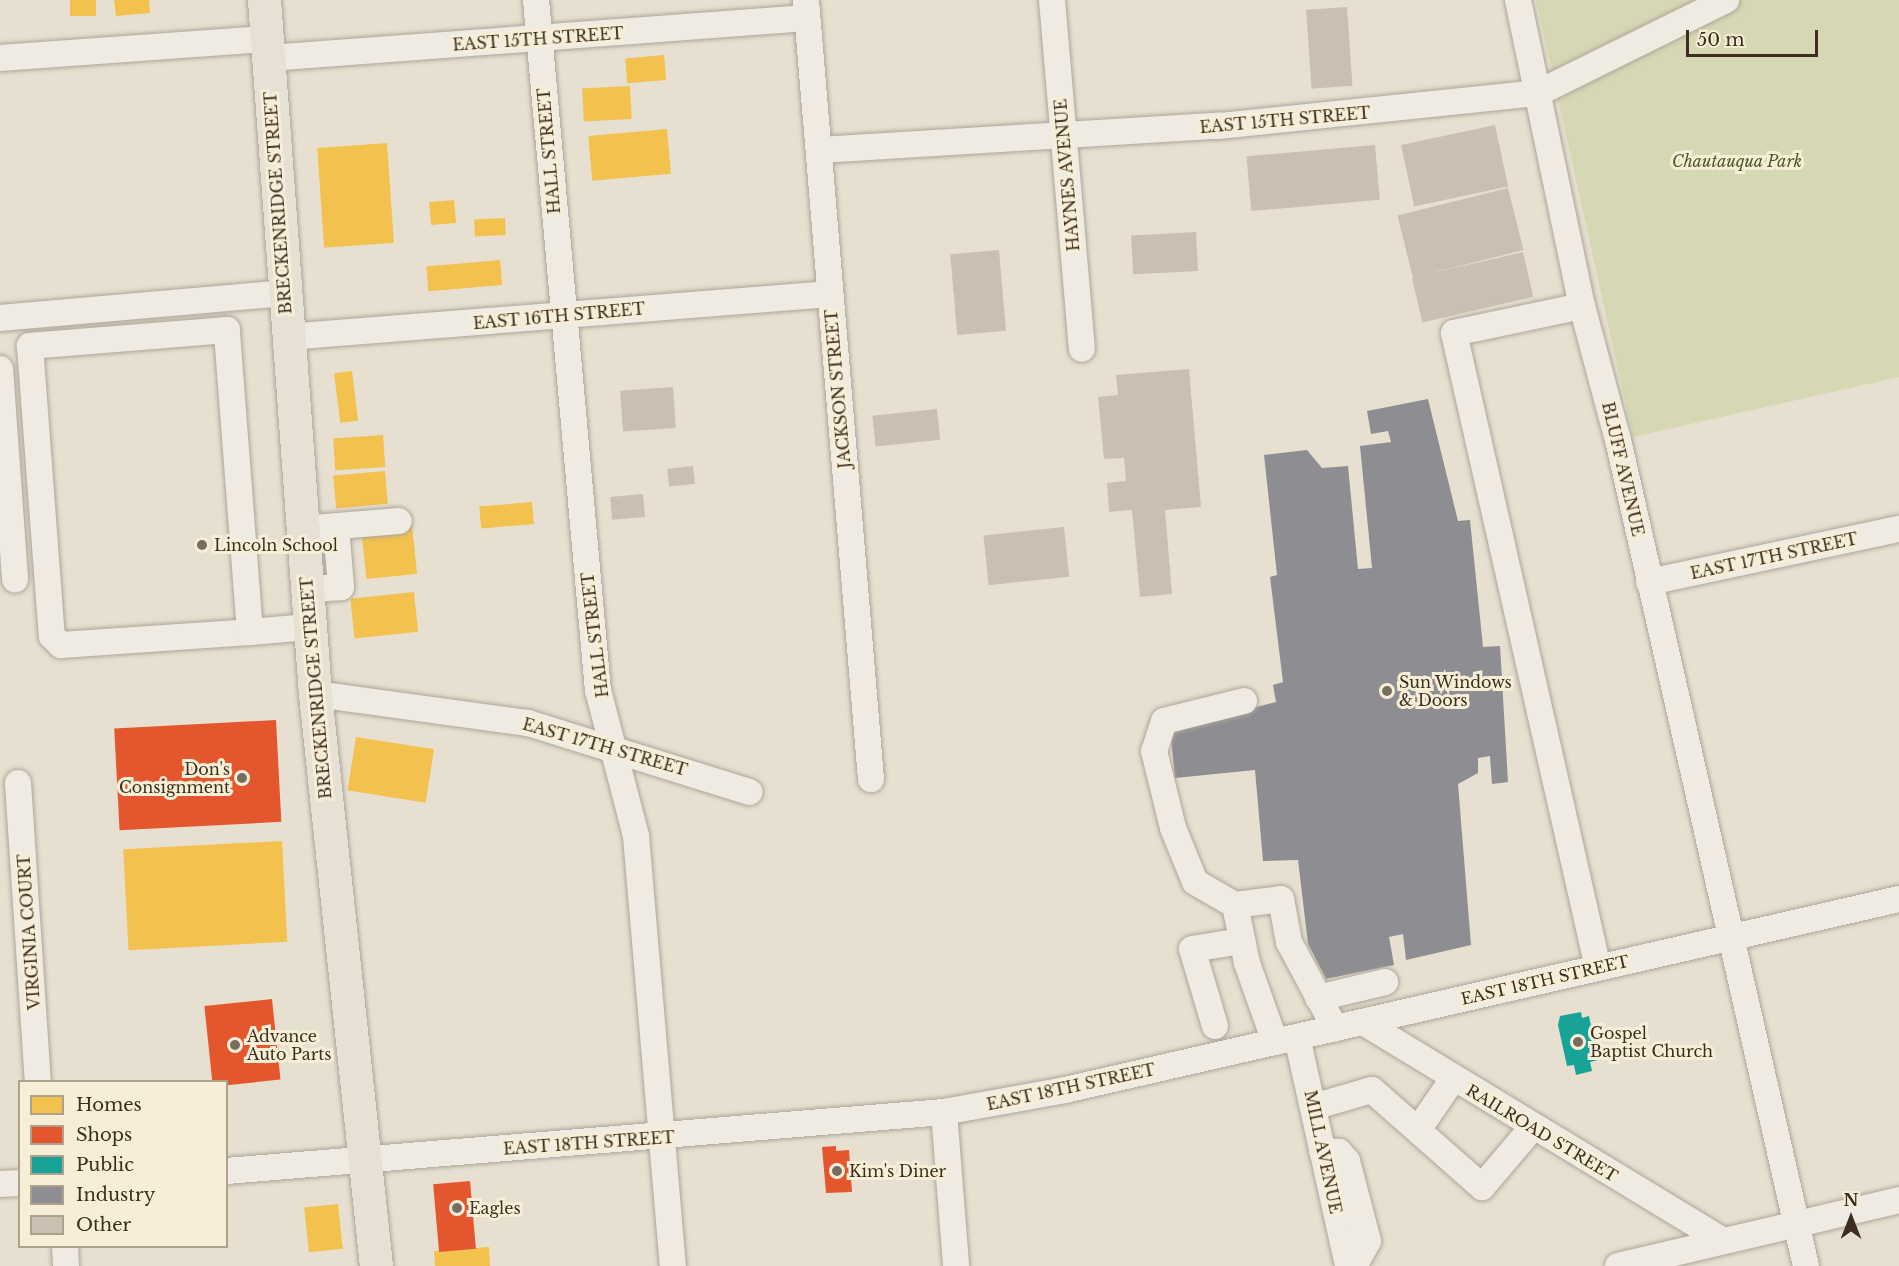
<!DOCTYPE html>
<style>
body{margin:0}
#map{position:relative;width:1899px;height:1266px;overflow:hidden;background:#e7e0d1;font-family:"Libre Baskerville",serif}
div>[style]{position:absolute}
.green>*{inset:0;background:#d6d7b3}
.homes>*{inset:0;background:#f2c14e;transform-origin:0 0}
.shops>*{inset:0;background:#e4572e;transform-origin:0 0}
.public>*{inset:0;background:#17a398}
.industry>*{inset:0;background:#8d8d92}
.building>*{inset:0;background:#cbbfb2;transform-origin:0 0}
.roads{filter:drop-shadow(0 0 2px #ada599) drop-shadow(0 0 2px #ada599)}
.minor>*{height:26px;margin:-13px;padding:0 13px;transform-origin:13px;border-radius:13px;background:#efebe3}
.major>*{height:33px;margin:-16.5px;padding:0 16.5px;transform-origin:16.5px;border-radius:16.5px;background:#e6e1d4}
.dots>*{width:16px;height:16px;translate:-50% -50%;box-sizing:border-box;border:3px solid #f7eed8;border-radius:50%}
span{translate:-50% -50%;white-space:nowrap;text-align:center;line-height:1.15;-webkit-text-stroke:6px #f7eed8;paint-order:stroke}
.street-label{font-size:16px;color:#3d2e20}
.park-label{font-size:16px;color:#4d5a26;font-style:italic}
.poi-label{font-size:16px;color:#3d2e20}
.left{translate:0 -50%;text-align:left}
.right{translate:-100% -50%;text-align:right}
.legend{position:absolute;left:18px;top:1080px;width:210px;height:168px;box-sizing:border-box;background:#f7eed8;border:2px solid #ada18e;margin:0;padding:8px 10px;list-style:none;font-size:18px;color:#3d2e20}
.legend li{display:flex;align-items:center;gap:12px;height:30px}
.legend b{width:30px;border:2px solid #ada18e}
.north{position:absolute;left:1821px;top:1188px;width:60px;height:60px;-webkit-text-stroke:4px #f7eed8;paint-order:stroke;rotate:0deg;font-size:16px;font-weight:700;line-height:24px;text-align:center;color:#3d2e20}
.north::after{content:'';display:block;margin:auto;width:21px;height:27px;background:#3d2e20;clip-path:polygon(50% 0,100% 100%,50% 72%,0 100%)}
.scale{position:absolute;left:1686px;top:30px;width:132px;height:27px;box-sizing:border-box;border:3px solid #3d2e20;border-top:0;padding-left:8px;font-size:18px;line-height:21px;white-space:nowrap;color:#3d2e20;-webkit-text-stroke:4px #f7eed8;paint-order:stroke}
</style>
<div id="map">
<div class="green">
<i style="clip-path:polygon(1536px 0,1899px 0,1899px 377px,1633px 437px)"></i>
</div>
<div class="homes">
<i style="left:70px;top:0;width:26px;height:16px"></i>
<i style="clip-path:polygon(114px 0,149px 0,150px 13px,116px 16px)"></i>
<i style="left:664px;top:55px;width:25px;height:39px;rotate:85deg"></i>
<i style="left:630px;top:86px;width:33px;height:48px;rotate:87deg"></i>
<i style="left:667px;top:129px;width:45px;height:79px;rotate:85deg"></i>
<i style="left:387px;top:143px;width:100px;height:70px;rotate:86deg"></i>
<i style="left:454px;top:200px;width:23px;height:25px;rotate:85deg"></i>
<i style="left:505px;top:218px;width:17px;height:31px;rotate:87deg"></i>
<i style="left:500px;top:260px;width:25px;height:74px;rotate:85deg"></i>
<i style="left:352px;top:371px;width:50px;height:18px;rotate:83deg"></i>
<i style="left:383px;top:435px;width:32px;height:50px;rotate:86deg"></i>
<i style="left:385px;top:471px;width:33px;height:52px;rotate:85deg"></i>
<i style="left:532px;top:502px;width:22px;height:53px;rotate:85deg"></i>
<i style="left:412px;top:525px;width:49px;height:51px;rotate:84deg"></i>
<i style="left:414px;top:592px;width:40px;height:64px;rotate:84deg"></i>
<i style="left:356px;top:737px;width:79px;height:54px;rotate:9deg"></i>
<i style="left:282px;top:841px;width:101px;height:159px;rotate:87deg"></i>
<i style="left:338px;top:1204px;width:45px;height:34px;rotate:84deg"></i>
<i style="clip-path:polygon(489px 1247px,490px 1266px,435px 1266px,434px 1251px)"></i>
</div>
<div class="shops">
<i style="left:276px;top:720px;width:102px;height:162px;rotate:87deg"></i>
<i style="left:272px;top:999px;width:81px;height:68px;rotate:84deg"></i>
<i style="clip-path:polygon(836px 1146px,836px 1151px,849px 1150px,852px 1192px,826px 1193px,822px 1147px)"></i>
<i style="left:470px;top:1181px;width:68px;height:37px;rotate:85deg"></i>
</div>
<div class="public">
<i style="clip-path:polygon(1581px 1012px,1582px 1018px,1589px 1016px,1598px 1060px,1590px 1062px,1592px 1071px,1576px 1075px,1574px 1065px,1567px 1066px,1558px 1025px,1560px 1016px)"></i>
</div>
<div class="industry">
<i style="clip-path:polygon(1428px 399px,1458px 521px,1470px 520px,1483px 647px,1500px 646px,1508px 782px,1492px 784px,1490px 756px,1478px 758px,1478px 773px,1458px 784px,1471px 945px,1406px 960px,1403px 934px,1389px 937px,1394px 965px,1326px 979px,1308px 944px,1298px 860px,1263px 861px,1255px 770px,1175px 778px,1170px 729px,1276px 702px,1273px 685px,1283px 682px,1270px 577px,1277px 575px,1264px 455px,1307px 450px,1322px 468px,1348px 466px,1358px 569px,1372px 568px,1360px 446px,1391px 442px,1388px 431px,1371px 434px,1367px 411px)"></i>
</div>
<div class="building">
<i style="left:1347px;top:7px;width:79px;height:41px;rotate:86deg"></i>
<i style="left:1495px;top:125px;width:63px;height:96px;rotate:78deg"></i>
<i style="left:1375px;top:145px;width:55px;height:129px;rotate:85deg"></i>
<i style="left:1508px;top:188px;width:64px;height:114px;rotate:76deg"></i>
<i style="left:1196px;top:232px;width:39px;height:65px;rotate:87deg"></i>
<i style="left:999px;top:250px;width:81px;height:49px;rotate:85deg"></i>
<i style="left:1523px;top:252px;width:46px;height:114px;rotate:77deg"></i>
<i style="clip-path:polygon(1189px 369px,1201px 507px,1165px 510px,1172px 594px,1140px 597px,1132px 510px,1109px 512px,1107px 483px,1126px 481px,1124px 458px,1104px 459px,1098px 397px,1118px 395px,1116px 375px)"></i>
<i style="left:673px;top:387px;width:41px;height:53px;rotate:86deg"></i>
<i style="left:937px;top:409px;width:31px;height:65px;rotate:84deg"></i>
<i style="left:693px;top:466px;width:18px;height:26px;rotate:84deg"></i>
<i style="left:643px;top:494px;width:23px;height:33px;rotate:85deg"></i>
<i style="left:1064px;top:527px;width:50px;height:81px;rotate:84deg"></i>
</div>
<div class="roads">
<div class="minor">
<i style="left:536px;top:0;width:693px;rotate:84.87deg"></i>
<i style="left:598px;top:690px;width:151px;rotate:75.4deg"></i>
<i style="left:636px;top:836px;width:432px;rotate:85.1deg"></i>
<i style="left:806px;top:0;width:782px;rotate:85.23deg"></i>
<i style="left:1052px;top:0;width:350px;rotate:85.1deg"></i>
<i style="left:1518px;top:0;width:313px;rotate:78.2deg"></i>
<i style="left:1582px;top:306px;width:139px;rotate:75deg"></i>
<i style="left:1618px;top:440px;width:847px;rotate:77.18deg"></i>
<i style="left:0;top:58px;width:269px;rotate:-4.1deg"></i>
<i style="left:269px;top:58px;width:539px;rotate:-4.25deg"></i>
<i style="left:821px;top:150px;width:399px;rotate:-3.5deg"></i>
<i style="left:1219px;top:126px;width:321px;rotate:-5.9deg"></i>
<i style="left:1538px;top:93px;width:210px;rotate:-26.3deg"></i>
<i style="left:1582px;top:306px;width:131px;rotate:168.1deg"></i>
<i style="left:1454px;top:333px;width:651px;rotate:77.22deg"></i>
<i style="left:0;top:318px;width:285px;rotate:-5deg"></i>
<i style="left:287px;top:337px;width:545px;rotate:-4.53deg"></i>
<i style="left:0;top:369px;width:211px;rotate:85.9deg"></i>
<i style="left:302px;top:529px;width:97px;rotate:-4.7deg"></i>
<i style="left:1649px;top:582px;width:256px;rotate:-12deg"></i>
<i style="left:307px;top:589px;width:34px;rotate:-3deg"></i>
<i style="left:341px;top:587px;width:61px;rotate:-94.7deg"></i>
<i style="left:250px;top:632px;width:303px;rotate:-94.4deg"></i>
<i style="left:227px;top:330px;width:198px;rotate:175.4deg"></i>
<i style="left:30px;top:346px;width:291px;rotate:85.7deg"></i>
<i style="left:52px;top:636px;width:13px;rotate:45deg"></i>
<i style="left:61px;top:645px;width:189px;rotate:-3.9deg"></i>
<i style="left:250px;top:632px;width:59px;rotate:-4.8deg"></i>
<i style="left:315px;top:694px;width:215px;rotate:7.8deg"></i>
<i style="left:528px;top:723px;width:232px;rotate:17.3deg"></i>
<i style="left:1244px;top:701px;width:82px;rotate:166deg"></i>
<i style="left:1164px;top:721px;width:32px;rotate:108deg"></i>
<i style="left:1154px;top:751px;width:79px;rotate:76.1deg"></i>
<i style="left:1173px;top:828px;width:58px;rotate:67.8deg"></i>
<i style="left:1195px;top:882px;width:46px;rotate:29.9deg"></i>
<i style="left:1235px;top:905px;width:46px;rotate:-7.4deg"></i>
<i style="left:1281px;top:899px;width:44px;rotate:79.5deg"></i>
<i style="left:1289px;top:942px;width:98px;rotate:61.9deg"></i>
<i style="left:18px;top:783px;width:300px;rotate:86.2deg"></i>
<i style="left:1235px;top:905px;width:59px;rotate:78.3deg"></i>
<i style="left:1247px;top:963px;width:84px;rotate:70.5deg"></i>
<i style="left:1318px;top:998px;width:69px;rotate:-13.4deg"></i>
<i style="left:1363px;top:1022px;width:421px;rotate:31.3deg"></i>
<i style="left:1215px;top:1026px;width:80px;rotate:-106.6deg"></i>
<i style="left:1192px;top:949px;width:51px;rotate:-9.1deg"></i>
<i style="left:1297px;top:1037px;width:235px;rotate:77.4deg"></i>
<i style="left:1313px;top:1107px;width:61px;rotate:-16.1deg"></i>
<i style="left:1372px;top:1090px;width:147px;rotate:41.4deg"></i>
<i style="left:1482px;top:1187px;width:77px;rotate:-49.7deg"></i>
<i style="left:944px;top:1112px;width:154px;rotate:85.5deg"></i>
<i style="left:1420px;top:1127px;width:58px;rotate:-55.5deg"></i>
<i style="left:1322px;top:1151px;width:17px;rotate:3deg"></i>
<i style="left:1339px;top:1152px;width:12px;rotate:48deg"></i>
<i style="left:1347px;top:1161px;width:83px;rotate:75.3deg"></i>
<i style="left:1368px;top:1241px;width:29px;rotate:119deg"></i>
<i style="left:226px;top:1171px;width:720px;rotate:-4.7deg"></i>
<i style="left:944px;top:1112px;width:123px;rotate:-10.3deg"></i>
<i style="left:1065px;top:1090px;width:856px;rotate:-12.9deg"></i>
<i style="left:0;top:1184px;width:20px;rotate:-3deg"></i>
<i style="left:65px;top:1246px;width:20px;rotate:87deg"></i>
<i style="left:1618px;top:1266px;width:289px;rotate:-13.2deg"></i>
</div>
<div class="major">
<i style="left:264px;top:0;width:696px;rotate:85.8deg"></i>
<i style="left:315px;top:694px;width:575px;rotate:83.91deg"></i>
</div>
</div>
<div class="dots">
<i style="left:202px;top:545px;background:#786c5e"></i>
<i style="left:1387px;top:691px;background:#786c5e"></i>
<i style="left:242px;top:778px;background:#786c5e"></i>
<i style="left:1578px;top:1042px;background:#786c5e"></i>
<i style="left:235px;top:1045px;background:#786c5e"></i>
<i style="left:837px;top:1171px;background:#786c5e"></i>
<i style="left:457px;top:1208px;background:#786c5e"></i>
</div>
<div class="street-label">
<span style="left:538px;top:39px;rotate:-4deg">EAST 15TH STREET</span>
<span style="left:1285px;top:120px;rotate:-5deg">EAST 15TH STREET</span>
<span style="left:549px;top:151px;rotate:-95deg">HALL STREET</span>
<span style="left:1067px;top:175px;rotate:-95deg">HAYNES AVENUE</span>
<span style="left:278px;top:203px;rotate:-94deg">BRECKENRIDGE STREET</span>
<span style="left:559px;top:316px;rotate:-5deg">EAST 16TH STREET</span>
<span style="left:838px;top:389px;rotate:-95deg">JACKSON STREET</span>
<span style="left:1623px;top:469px;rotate:77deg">BLUFF AVENUE</span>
<span style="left:1774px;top:556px;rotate:-12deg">EAST 17TH STREET</span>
<span style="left:595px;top:635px;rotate:-97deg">HALL STREET</span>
<span style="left:316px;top:688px;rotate:-95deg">BRECKENRIDGE STREET</span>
<span style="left:605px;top:747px;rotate:16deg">EAST 17TH STREET</span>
<span style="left:29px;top:932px;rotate:-94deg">VIRGINIA COURT</span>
<span style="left:1545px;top:980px;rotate:-13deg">EAST 18TH STREET</span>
<span style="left:1071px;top:1087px;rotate:-12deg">EAST 18TH STREET</span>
<span style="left:1542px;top:1133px;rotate:31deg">RAILROAD STREET</span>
<span style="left:589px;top:1143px;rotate:-4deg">EAST 18TH STREET</span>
<span style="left:1323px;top:1152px;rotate:78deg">MILL AVENUE</span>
</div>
<div class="park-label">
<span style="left:1737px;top:161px">Chautauqua Park</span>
</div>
<div class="poi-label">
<span class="left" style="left:214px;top:545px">Lincoln School</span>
<span class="left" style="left:1399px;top:691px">Sun Windows<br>&amp; Doors</span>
<span class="right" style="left:230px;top:778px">Don's<br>Consignment</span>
<span class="left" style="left:1590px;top:1042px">Gospel<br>Baptist Church</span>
<span class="left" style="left:247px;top:1045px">Advance<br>Auto Parts</span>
<span class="left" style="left:849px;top:1171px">Kim's Diner</span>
<span class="left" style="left:469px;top:1208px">Eagles</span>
</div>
<ul class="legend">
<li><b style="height:16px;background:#f2c14e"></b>Homes</li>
<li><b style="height:16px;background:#e4572e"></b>Shops</li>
<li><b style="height:16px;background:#17a398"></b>Public</li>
<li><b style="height:16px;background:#8d8d92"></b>Industry</li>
<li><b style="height:16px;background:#cbbfb2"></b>Other</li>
</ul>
<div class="north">N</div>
<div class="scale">50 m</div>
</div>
